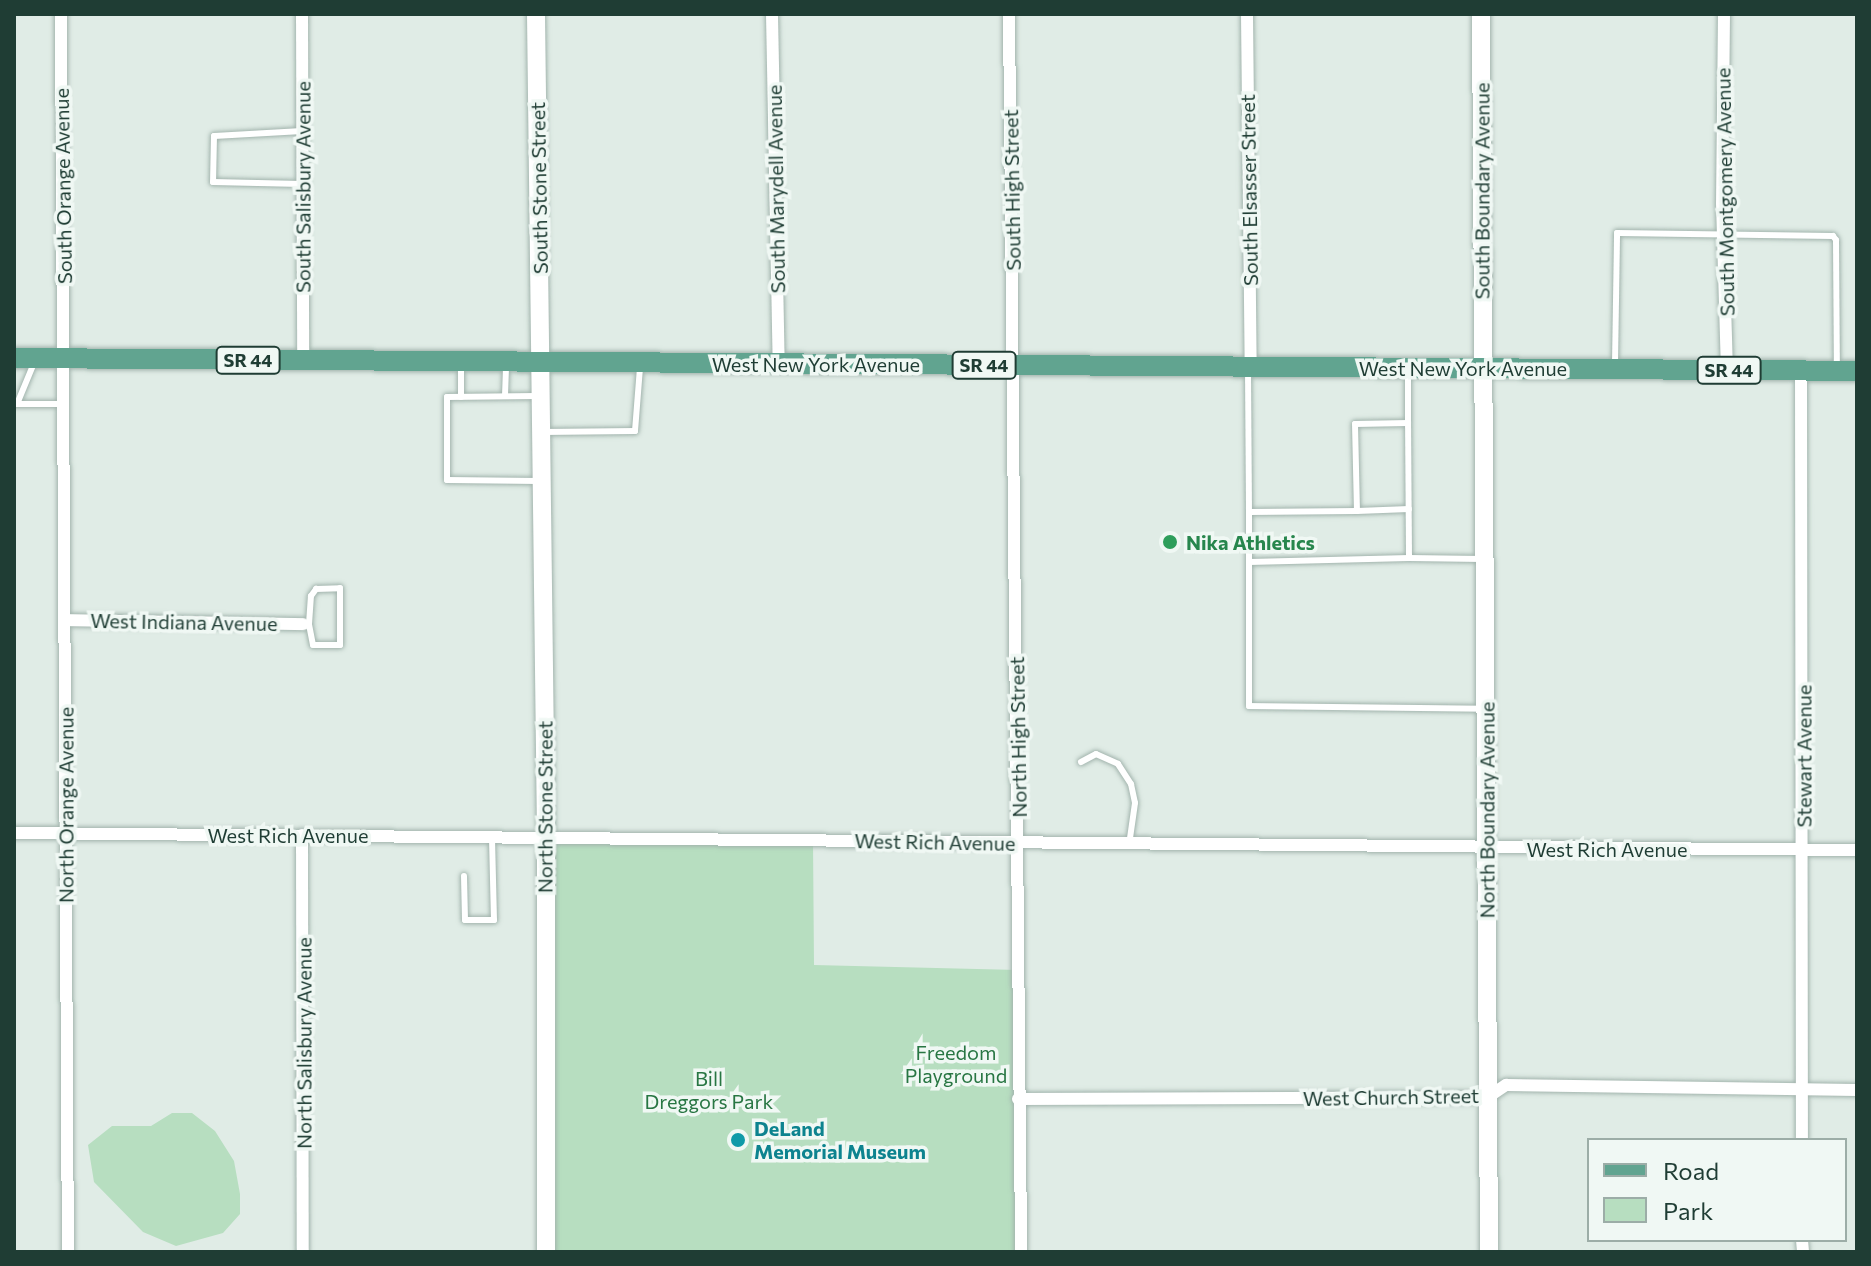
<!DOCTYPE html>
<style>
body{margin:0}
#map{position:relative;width:1871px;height:1266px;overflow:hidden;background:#e0ece6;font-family:Commissioner,sans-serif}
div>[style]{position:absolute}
.green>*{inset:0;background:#b7dec0}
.roads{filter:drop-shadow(0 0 2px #a2b4ad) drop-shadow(0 0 2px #a2b4ad)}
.lane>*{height:6px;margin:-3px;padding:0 3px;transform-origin:3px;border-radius:3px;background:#fff}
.street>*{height:12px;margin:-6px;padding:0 6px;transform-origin:6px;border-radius:6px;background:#fff}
.secondary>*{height:18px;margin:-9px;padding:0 9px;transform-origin:9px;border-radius:9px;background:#fff}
.primary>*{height:20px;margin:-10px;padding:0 10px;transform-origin:10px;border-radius:10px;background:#61a490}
.dots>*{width:22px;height:22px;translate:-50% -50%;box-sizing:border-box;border:4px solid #f0f8f4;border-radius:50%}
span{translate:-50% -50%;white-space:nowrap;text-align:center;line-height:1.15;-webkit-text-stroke:7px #f0f8f4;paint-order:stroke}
.shield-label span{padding:2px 6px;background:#f0f8f4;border:2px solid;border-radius:6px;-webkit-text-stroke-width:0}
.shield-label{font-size:18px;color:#1f3d34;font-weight:700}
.street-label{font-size:20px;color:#1f3d34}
.leisure-label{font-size:20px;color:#27864d;font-weight:700}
.left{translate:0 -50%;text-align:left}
.park-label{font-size:20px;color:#287643}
.culture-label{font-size:20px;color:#0d838f;font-weight:700}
.frame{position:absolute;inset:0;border:16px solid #1f3d34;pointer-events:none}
.legend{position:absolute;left:1587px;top:1138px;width:260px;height:104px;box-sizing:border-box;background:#f0f8f4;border:2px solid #9cada7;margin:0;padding:10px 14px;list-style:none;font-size:24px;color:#1f3d34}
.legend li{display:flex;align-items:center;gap:16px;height:40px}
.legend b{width:40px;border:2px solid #9cada7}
</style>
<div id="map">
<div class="green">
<i style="clip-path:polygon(546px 838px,813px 841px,814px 965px,1018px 970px,1021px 1252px,546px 1252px)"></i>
<i style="clip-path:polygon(172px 1113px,192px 1113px,215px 1131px,234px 1161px,240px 1194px,240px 1214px,223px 1233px,176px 1246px,143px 1232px,94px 1182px,88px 1145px,112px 1126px,151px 1126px)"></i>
</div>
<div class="roads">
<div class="lane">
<i style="left:302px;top:131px;width:88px;rotate:176.7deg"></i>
<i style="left:214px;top:136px;width:46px;rotate:91.2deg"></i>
<i style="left:213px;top:182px;width:89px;rotate:1.3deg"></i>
<i style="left:1615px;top:364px;width:131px;rotate:-89.1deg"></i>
<i style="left:1617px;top:233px;width:216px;rotate:0.8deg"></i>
<i style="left:1833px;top:236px;width:5px;rotate:53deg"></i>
<i style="left:1836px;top:240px;width:128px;rotate:89.6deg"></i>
<i style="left:1248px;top:370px;width:142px;rotate:89.6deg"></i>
<i style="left:1408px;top:371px;width:52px;rotate:90deg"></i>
<i style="left:1408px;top:423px;width:53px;rotate:178.9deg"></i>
<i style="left:1355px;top:424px;width:87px;rotate:88.7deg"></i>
<i style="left:1357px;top:511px;width:108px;rotate:179.5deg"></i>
<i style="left:1249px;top:512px;width:194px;rotate:90deg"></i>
<i style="left:1249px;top:706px;width:232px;rotate:0.7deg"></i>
<i style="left:505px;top:396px;width:32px;rotate:-88deg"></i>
<i style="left:536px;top:396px;width:89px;rotate:179.4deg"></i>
<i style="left:447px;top:397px;width:83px;rotate:90deg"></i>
<i style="left:447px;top:480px;width:92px;rotate:0.6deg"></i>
<i style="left:461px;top:397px;width:33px;rotate:-90deg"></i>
<i style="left:14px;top:404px;width:48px"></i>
<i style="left:17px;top:404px;width:44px;rotate:-67.5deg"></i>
<i style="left:542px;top:432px;width:93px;rotate:-0.6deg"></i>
<i style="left:635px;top:431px;width:63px;rotate:-85.5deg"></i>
<i style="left:1357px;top:511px;width:52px;rotate:-2.2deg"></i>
<i style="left:1409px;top:558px;width:73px;rotate:0.8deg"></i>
<i style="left:1249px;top:562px;width:160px;rotate:-1.4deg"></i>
<i style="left:1409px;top:558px;width:135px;rotate:-90.4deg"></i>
<i style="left:303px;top:624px;width:6px"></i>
<i style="left:309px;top:624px;width:28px;rotate:-86deg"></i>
<i style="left:311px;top:596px;width:9px;rotate:-54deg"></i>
<i style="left:316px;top:589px;width:24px;rotate:-2deg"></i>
<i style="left:340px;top:588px;width:57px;rotate:90deg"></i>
<i style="left:340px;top:645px;width:27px;rotate:180deg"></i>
<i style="left:313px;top:645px;width:21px;rotate:-101deg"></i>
<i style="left:1081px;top:762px;width:17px;rotate:-28deg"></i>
<i style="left:1096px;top:754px;width:24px;rotate:24deg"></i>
<i style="left:1118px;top:764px;width:24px;rotate:57deg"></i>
<i style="left:1131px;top:784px;width:19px;rotate:78deg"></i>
<i style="left:1135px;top:803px;width:42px;rotate:98.1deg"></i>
<i style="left:464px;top:876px;width:44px;rotate:88.7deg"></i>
<i style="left:465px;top:920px;width:29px"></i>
<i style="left:494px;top:920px;width:83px;rotate:-91.4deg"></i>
</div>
<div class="street">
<i style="left:61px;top:14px;width:1238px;rotate:89.68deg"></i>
<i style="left:302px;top:14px;width:347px;rotate:89.8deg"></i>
<i style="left:772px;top:14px;width:350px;rotate:88.9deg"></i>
<i style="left:1009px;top:14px;width:1238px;rotate:89.44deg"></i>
<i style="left:1247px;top:14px;width:353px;rotate:89.4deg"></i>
<i style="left:1724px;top:14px;width:189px;rotate:90.6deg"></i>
<i style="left:1722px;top:203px;width:167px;rotate:88.3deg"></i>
<i style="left:1801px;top:371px;width:769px;rotate:89.93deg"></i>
<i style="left:65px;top:620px;width:238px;rotate:1deg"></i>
<i style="left:14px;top:833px;width:1843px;rotate:0.53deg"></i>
<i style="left:302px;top:835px;width:417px;rotate:89.9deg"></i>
<i style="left:1018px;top:1099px;width:470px;rotate:-0.2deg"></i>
<i style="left:1488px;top:1097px;width:22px;rotate:-34deg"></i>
<i style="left:1506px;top:1085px;width:351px;rotate:0.8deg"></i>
<i style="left:1802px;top:1240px;width:12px;rotate:85deg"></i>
</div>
<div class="secondary">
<i style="left:536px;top:14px;width:824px;rotate:89.3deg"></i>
<i style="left:546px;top:838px;width:414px;rotate:90deg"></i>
<i style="left:1481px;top:14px;width:1238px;rotate:89.63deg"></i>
</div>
<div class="primary">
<i style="left:14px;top:358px;width:1843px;rotate:0.4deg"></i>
</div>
</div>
<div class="dots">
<i style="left:1170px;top:542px;background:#2e9e5b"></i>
<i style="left:738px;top:1140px;background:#0f9aa8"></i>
</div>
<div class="shield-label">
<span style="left:248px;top:360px">SR 44</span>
<span style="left:984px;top:365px">SR 44</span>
<span style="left:1729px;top:370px">SR 44</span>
</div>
<div class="street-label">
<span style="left:63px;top:186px;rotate:-91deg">South Orange Avenue</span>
<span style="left:303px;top:187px;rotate:-90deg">South Salisbury Avenue</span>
<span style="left:539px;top:188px;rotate:-91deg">South Stone Street</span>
<span style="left:776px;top:189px;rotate:-91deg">South Marydell Avenue</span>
<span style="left:1012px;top:190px;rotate:-91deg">South High Street</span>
<span style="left:1249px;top:190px;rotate:-91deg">South Elsasser Street</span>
<span style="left:1482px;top:191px;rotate:-90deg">South Boundary Avenue</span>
<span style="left:1725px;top:192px;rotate:-91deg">South Montgomery Avenue</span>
<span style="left:816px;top:364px">West New York Avenue</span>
<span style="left:1463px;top:368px">West New York Avenue</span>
<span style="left:184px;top:622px;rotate:1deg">West Indiana Avenue</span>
<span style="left:1018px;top:737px;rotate:-91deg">North High Street</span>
<span style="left:1804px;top:756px;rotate:-90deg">Stewart Avenue</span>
<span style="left:66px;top:805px;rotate:-90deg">North Orange Avenue</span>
<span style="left:545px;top:807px;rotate:-90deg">North Stone Street</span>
<span style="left:1487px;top:810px;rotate:-90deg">North Boundary Avenue</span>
<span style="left:288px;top:835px">West Rich Avenue</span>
<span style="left:935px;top:842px;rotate:1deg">West Rich Avenue</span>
<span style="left:1607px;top:849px">West Rich Avenue</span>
<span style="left:304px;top:1043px;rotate:-90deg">North Salisbury Avenue</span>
<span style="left:1391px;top:1097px;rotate:-1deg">West Church Street</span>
</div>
<div class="leisure-label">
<span class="left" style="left:1186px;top:542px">Nika Athletics</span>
</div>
<div class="park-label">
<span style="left:956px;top:1064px">Freedom<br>Playground</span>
<span style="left:709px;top:1090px">Bill<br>Dreggors Park</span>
</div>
<div class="culture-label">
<span class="left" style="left:754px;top:1140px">DeLand<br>Memorial Museum</span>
</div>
<div class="frame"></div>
<ul class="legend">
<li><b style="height:10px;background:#61a490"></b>Road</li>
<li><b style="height:22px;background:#b7dec0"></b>Park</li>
</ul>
</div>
